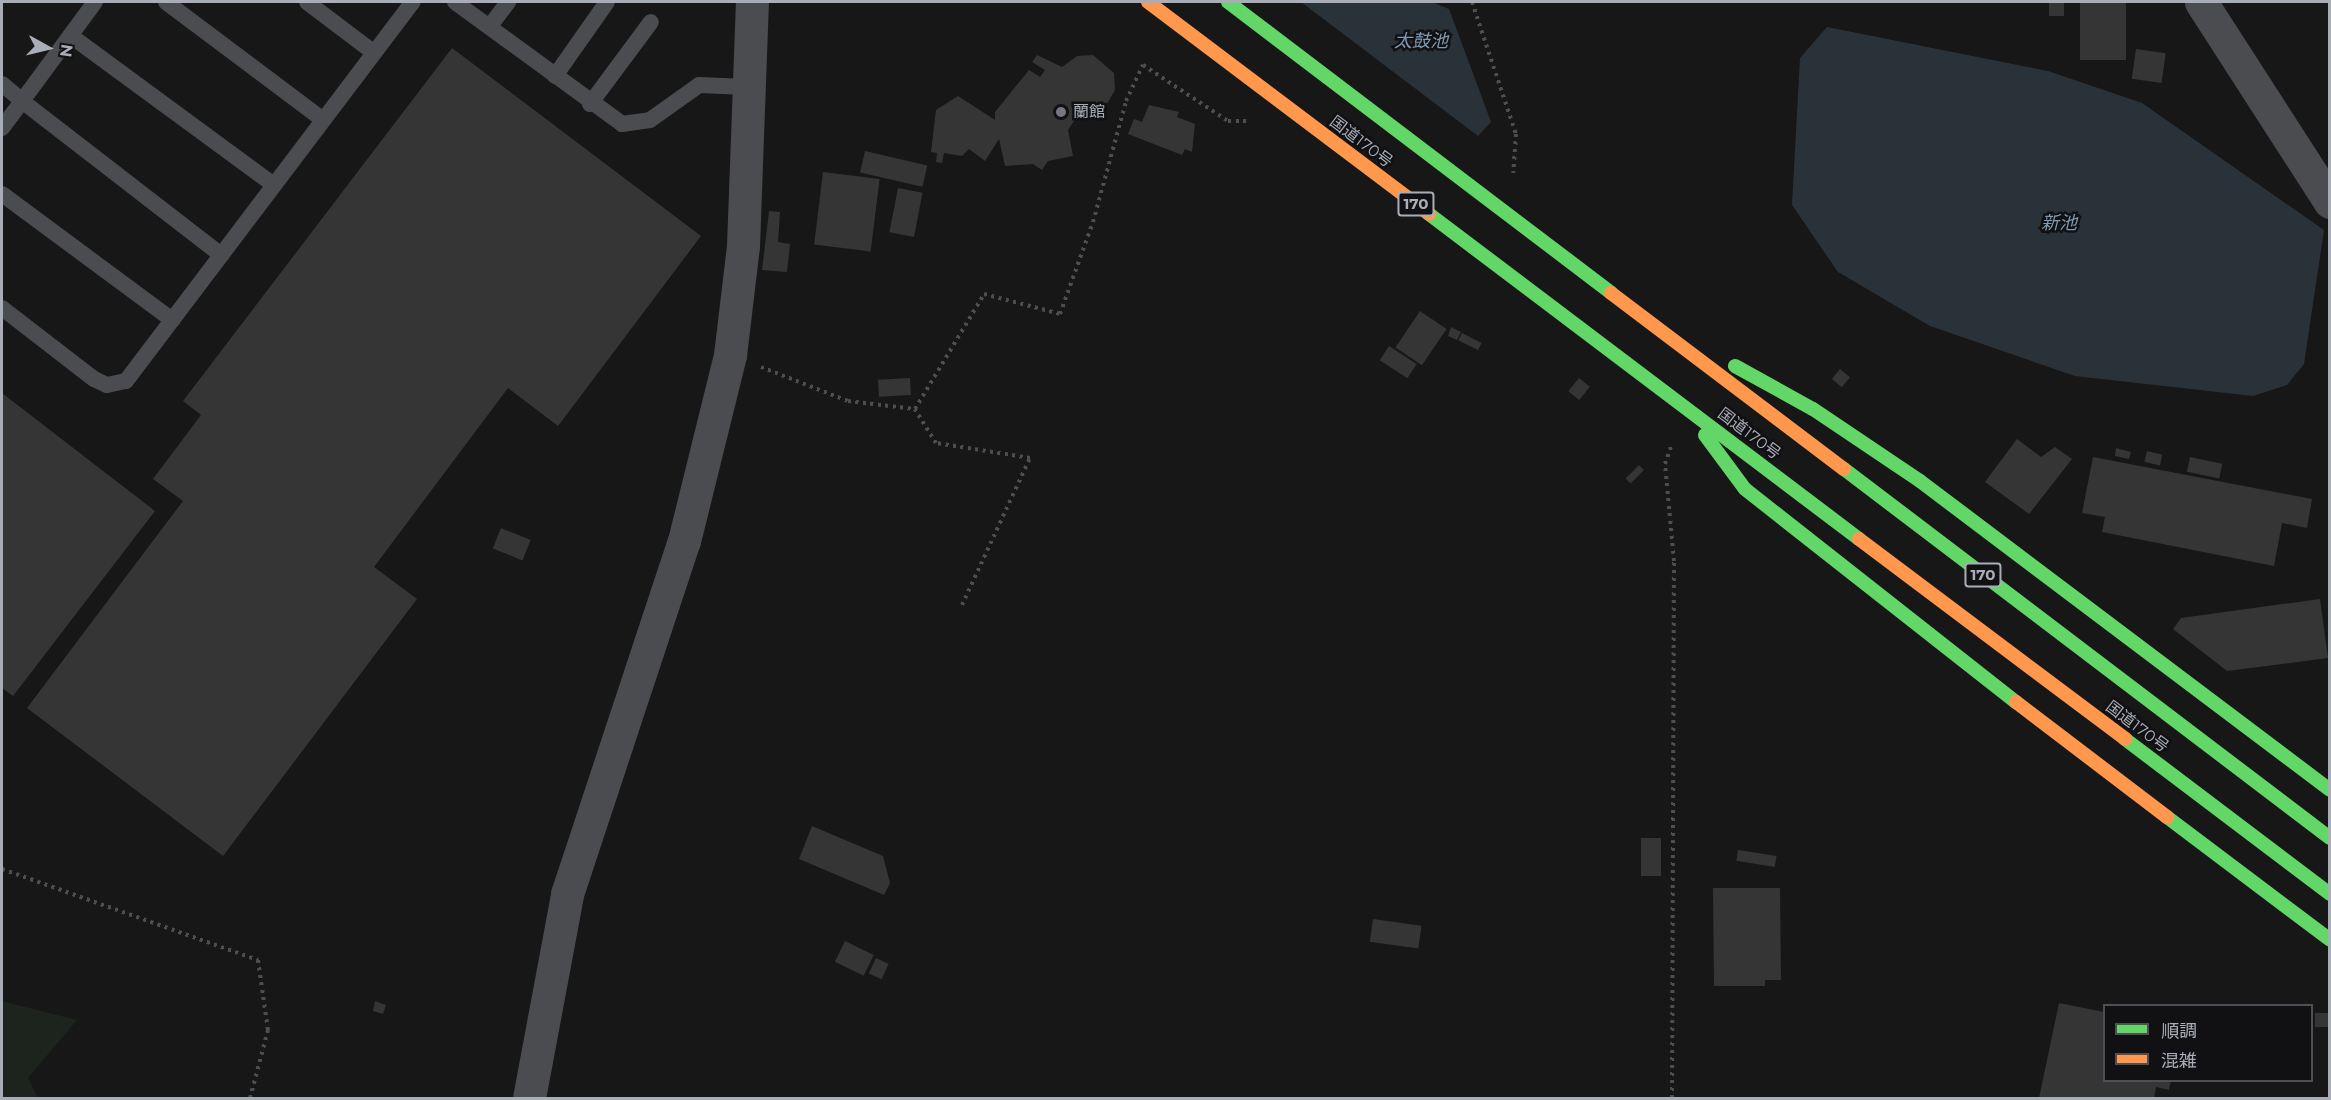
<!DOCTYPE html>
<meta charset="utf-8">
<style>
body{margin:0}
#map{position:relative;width:2331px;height:1100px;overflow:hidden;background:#171717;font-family:Montserrat,"Noto Sans JP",sans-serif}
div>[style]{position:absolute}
.green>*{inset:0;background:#1d241e}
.water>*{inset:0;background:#2a3239}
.building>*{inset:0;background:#353536;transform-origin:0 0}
.path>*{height:4px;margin-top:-2px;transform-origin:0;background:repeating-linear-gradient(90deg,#4d4e52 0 3px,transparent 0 7.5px)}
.lane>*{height:16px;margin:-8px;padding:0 8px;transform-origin:8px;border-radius:8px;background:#4b4c50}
.street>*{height:33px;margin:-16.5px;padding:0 16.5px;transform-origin:16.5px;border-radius:16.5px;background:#4b4c50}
.fast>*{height:14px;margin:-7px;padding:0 7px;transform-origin:7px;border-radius:7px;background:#63d668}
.slow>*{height:14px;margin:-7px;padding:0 7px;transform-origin:7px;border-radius:7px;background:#ff974d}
.dots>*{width:16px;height:16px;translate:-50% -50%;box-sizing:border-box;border:3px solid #111113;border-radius:50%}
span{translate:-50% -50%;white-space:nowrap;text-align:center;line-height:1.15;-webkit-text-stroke:5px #111113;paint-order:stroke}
.shield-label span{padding:2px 4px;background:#111113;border:2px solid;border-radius:4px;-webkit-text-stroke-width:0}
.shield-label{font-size:15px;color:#a8adb8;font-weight:700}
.poi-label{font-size:16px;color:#a8adb8}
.left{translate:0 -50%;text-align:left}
.street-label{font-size:16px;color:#a8adb8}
.water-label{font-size:18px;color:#7f9bb3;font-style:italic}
.frame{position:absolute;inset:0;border:3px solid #a8adb8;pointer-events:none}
.legend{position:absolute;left:2103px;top:1004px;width:210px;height:78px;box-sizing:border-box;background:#111113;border:2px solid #4d4f55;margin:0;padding:8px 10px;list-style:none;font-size:18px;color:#a8adb8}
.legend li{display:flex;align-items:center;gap:12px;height:30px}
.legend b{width:30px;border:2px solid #4d4f55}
.north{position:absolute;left:18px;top:18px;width:60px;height:60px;-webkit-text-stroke:4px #111113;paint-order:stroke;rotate:98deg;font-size:16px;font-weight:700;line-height:24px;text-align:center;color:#a8adb8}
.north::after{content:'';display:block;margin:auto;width:21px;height:27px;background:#a8adb8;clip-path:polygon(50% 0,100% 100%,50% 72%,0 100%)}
</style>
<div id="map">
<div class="green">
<i style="clip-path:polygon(2px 1001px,77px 1020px,28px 1078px,38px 1098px,2px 1098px)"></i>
</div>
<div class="water">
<i style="clip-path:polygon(1301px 2px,1432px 2px,1449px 9px,1491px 122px,1478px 136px)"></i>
<i style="clip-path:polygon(1827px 27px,2048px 71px,2142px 103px,2324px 230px,2304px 364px,2287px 385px,2253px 396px,2075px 376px,1930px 326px,1838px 272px,1792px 205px,1800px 58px)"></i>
</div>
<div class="building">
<i style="left:2049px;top:2px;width:15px;height:14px"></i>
<i style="left:2080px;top:2px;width:46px;height:58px"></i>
<i style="clip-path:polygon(452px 48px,701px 236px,558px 426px,508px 388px,374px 567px,417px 599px,223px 856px,27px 708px,183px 501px,153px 479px,201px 415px,183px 401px)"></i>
<i style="left:2136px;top:49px;width:30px;height:30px;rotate:8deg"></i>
<i style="clip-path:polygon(1037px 55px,1062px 67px,1077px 56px,1093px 55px,1114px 73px,1115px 90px,1107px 104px,1080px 112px,1068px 130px,1073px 156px,1048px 161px,1042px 170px,1033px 164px,1005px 166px,999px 139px,985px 161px,969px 149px,962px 156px,944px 153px,942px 163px,936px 162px,937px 153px,931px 152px,936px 110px,958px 96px,995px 120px,995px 112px,1029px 70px,1040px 77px,1045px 70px,1032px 62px)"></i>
<i style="clip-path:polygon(1149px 105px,1179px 112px,1177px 117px,1195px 124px,1192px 152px,1185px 149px,1182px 155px,1128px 134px,1134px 119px,1142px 122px)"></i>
<i style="left:865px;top:151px;width:64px;height:22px;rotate:13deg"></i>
<i style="left:823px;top:172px;width:57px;height:73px;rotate:7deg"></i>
<i style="left:898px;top:188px;width:25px;height:45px;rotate:11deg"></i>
<i style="clip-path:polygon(769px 211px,780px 212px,778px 242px,790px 244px,787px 272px,762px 270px)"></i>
<i style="left:1420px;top:311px;width:32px;height:44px;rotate:34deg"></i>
<i style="clip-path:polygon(1451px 327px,1461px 332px,1457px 340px,1448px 336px)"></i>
<i style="left:1462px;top:333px;width:22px;height:8px;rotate:27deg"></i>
<i style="left:1389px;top:346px;width:33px;height:17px;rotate:33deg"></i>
<i style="left:1840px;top:369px;width:13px;height:13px;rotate:39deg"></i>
<i style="left:910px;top:378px;width:17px;height:32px;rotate:87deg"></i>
<i style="left:1579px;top:378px;width:14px;height:17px;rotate:39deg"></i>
<i style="clip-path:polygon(2px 393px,155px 511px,13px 696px,2px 688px)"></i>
<i style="clip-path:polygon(2017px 439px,2041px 457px,2055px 447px,2072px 459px,2029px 514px,1985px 482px)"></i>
<i style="clip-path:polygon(2116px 448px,2131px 452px,2129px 459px,2115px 456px)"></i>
<i style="left:2147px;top:451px;width:16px;height:11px;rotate:14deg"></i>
<i style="clip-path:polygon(2093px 457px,2312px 499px,2307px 528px,2282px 523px,2274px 566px,2102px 532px,2105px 517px,2082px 513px)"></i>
<i style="left:2190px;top:457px;width:33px;height:15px;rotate:12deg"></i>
<i style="left:1639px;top:465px;width:7px;height:19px;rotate:45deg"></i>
<i style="left:501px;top:528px;width:32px;height:22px;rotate:22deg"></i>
<i style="clip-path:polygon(2320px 599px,2328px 658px,2227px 671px,2173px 629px,2181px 618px)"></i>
<i style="clip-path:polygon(812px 826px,883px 856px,890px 883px,884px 895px,799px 859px)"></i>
<i style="left:1641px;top:838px;width:20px;height:38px"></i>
<i style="left:1738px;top:850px;width:39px;height:11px;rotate:9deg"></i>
<i style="clip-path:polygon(1713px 888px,1780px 888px,1781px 980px,1765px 980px,1765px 986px,1714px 986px)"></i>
<i style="left:1373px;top:919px;width:49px;height:23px;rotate:8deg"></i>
<i style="left:845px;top:941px;width:32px;height:23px;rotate:26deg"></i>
<i style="left:876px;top:958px;width:14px;height:17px;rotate:25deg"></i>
<i style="clip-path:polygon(375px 1001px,386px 1005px,383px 1014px,373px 1011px)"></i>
<i style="clip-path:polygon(2059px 1003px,2104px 1012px,2104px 1080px,2171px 1080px,2169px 1090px,2156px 1087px,2154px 1098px,2039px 1098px)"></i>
<i style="left:2330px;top:1013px;width:14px;height:15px;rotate:90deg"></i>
</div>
<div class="path">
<i style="left:1472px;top:2px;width:139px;rotate:71.6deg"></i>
<i style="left:1516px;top:134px;width:39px;rotate:94deg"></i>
<i style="left:761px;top:367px;width:93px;rotate:21.3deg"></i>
<i style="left:848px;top:401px;width:67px;rotate:6.8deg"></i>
<i style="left:962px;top:605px;width:162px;rotate:-65.2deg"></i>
<i style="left:1030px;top:458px;width:95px;rotate:-170.9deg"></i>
<i style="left:936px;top:443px;width:40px;rotate:-122deg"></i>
<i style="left:915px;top:409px;width:134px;rotate:-59deg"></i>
<i style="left:984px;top:294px;width:79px;rotate:14.7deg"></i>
<i style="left:1060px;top:314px;width:98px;rotate:-70.3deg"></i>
<i style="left:1093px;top:222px;width:125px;rotate:-74.7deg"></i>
<i style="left:1126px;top:101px;width:40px;rotate:-65deg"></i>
<i style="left:1143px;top:65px;width:102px;rotate:33.4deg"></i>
<i style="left:1228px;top:121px;width:20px"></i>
<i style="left:2px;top:869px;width:272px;rotate:19.6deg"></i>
<i style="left:258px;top:960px;width:71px;rotate:81.9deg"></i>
<i style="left:268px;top:1030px;width:70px;rotate:104.8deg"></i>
<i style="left:1672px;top:1098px;width:537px;rotate:-89.79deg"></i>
<i style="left:1674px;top:561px;width:97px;rotate:-95.3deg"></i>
<i style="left:1665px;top:464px;width:21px;rotate:-71deg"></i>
</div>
<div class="lane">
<i style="left:166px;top:2px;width:196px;rotate:36.9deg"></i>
<i style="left:307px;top:2px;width:83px;rotate:37.1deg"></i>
<i style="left:455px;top:2px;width:207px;rotate:36.1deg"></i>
<i style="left:622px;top:124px;width:28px;rotate:-8deg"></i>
<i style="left:650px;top:120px;width:60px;rotate:-35.5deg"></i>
<i style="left:699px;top:85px;width:47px;rotate:2.4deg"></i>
<i style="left:490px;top:26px;width:30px;rotate:-53deg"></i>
<i style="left:71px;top:36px;width:252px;rotate:36.3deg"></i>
<i style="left:555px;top:76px;width:90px;rotate:-54.9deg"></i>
<i style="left:2px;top:84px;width:26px;rotate:40deg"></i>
<i style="left:22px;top:101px;width:123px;rotate:-53.6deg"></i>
<i style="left:590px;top:104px;width:102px;rotate:-53.4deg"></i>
<i style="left:2px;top:128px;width:34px;rotate:-53deg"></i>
<i style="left:22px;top:101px;width:252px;rotate:37.7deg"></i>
<i style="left:2px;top:194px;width:212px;rotate:36.5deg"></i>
<i style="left:2px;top:308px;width:116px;rotate:37.7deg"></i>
<i style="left:94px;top:379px;width:14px;rotate:25deg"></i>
<i style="left:107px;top:385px;width:19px;rotate:-12deg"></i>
<i style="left:126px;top:381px;width:475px;rotate:-52.9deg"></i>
</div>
<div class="street">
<i style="left:2201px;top:2px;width:238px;rotate:57.2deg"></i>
<i style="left:529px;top:1098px;width:208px;rotate:-79.4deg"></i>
<i style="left:567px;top:894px;width:372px;rotate:-71.7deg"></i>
<i style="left:684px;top:541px;width:192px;rotate:-76.1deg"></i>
<i style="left:730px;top:355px;width:110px;rotate:-83.2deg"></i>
<i style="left:743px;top:246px;width:244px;rotate:-87.9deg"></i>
</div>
<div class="fast">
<i style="left:1228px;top:2px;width:481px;rotate:37.2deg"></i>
<i style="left:1429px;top:214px;width:539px;rotate:37.08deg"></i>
<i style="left:1735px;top:366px;width:89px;rotate:28.9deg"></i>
<i style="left:1813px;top:409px;width:129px;rotate:33.9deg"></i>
<i style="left:1920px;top:481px;width:513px;rotate:37deg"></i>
<i style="left:1705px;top:435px;width:67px;rotate:53.5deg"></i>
<i style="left:1745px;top:489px;width:345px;rotate:38.2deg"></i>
<i style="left:1844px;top:469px;width:610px;rotate:37.21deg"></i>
<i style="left:2125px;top:739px;width:257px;rotate:37.1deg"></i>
<i style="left:2167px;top:817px;width:204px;rotate:37deg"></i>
</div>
<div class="slow">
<i style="left:1148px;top:2px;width:352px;rotate:37deg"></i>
<i style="left:1611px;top:293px;width:292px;rotate:37.1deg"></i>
<i style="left:1859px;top:539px;width:333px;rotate:36.9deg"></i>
<i style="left:2016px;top:702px;width:190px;rotate:37.3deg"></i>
</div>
<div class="dots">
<i style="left:1061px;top:112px;background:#757880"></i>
</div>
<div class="shield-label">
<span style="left:1416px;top:204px">170</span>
<span style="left:1983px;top:575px">170</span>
</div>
<div class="poi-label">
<span class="left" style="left:1073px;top:112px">蘭館</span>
</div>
<div class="street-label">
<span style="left:1361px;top:142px;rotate:37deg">国道170号</span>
<span style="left:1749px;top:434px;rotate:37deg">国道170号</span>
<span style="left:2137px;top:727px;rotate:37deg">国道170号</span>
</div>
<div class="water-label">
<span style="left:1421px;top:41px">太鼓池</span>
<span style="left:2059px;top:223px">新池</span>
</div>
<div class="frame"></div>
<ul class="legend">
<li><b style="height:8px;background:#63d668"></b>順調</li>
<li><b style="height:8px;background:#ff974d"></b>混雑</li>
</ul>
<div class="north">N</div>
</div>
